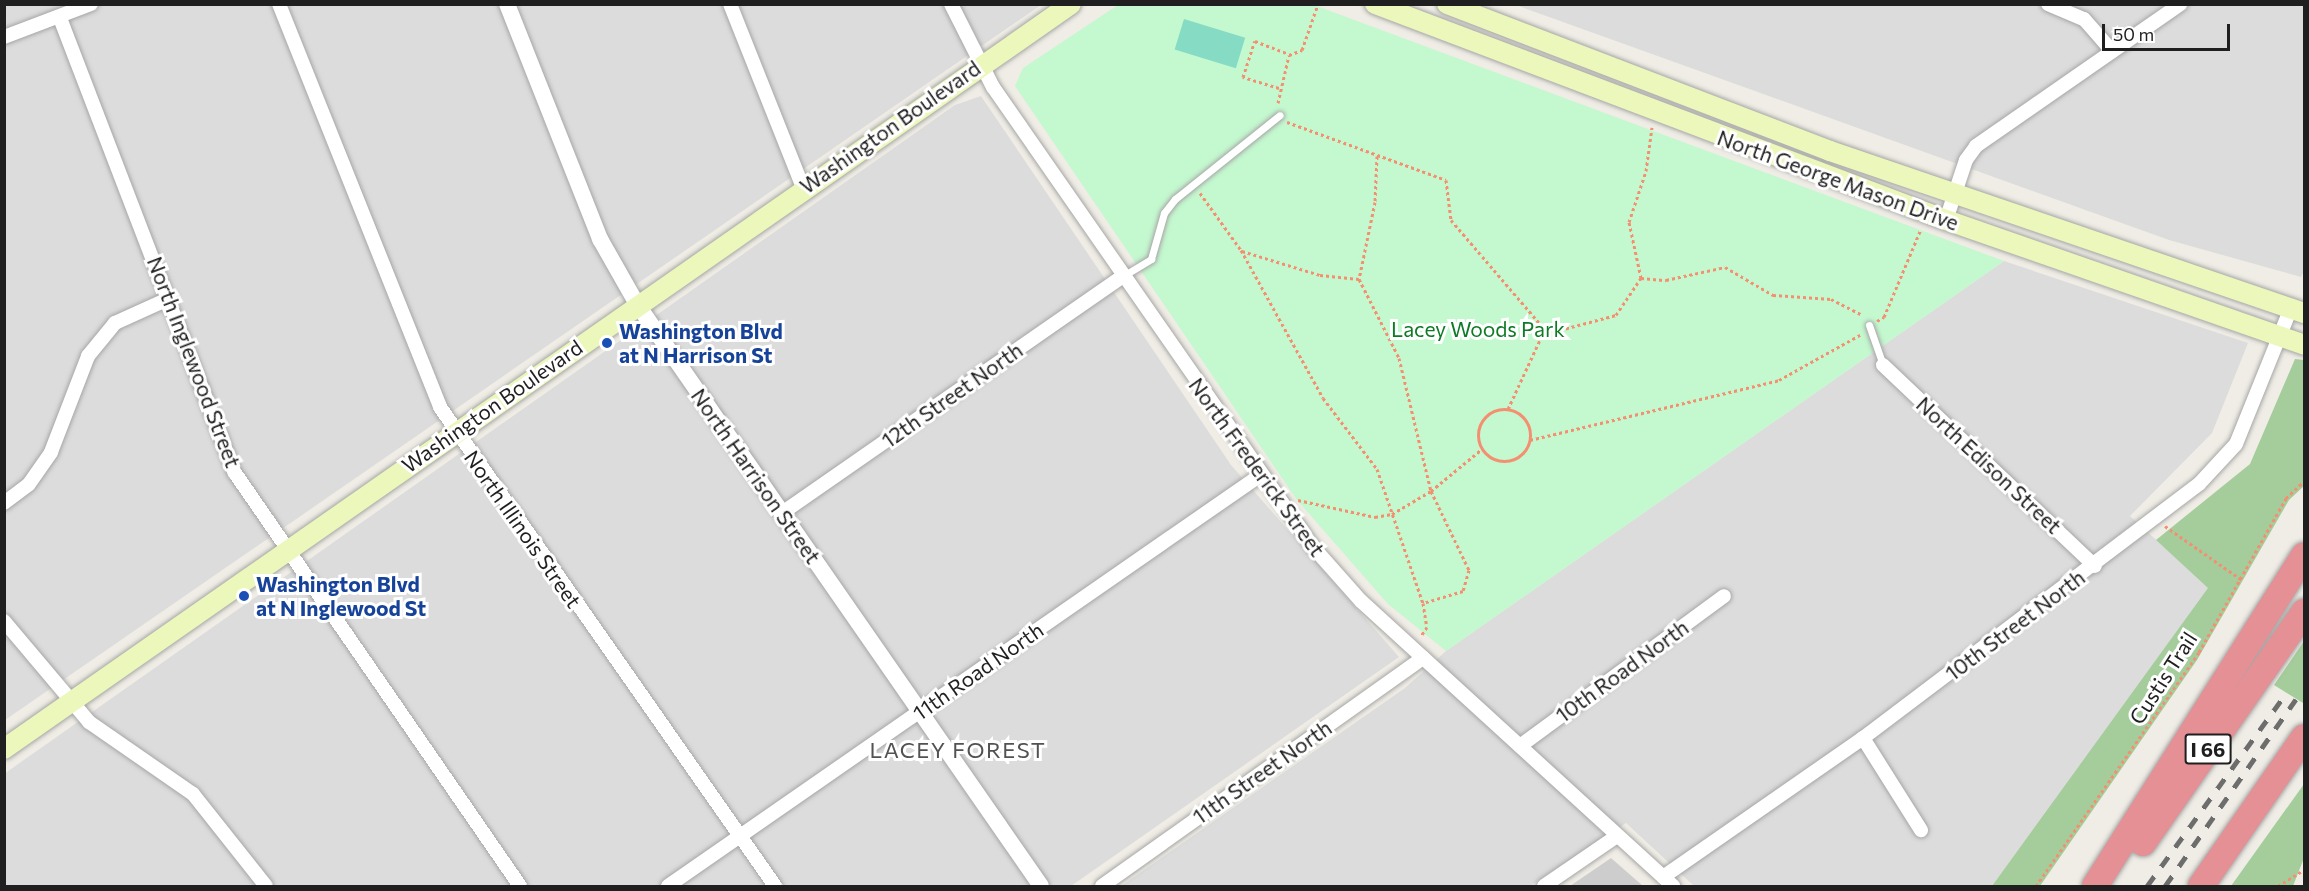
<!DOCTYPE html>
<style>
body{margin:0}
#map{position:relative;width:2309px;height:891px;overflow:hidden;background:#efede5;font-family:Commissioner,sans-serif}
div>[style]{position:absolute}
.residential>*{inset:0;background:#dddcdc}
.religious>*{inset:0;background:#cdcdcd}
.forest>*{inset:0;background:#a4cd9b}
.park>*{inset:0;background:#c4f8cf}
.pitch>*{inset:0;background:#86dbc5;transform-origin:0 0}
.path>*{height:3px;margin-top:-1.5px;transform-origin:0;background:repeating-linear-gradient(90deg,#f58f71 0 3px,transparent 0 6px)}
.path>.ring{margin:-1.5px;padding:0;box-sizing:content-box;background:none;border:3px solid #f58f71;border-radius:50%}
.roads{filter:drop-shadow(0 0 2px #a6a6a6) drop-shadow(0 0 2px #a6a6a6)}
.service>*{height:7px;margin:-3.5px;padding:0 3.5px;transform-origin:3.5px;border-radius:3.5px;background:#fff}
.minor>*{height:14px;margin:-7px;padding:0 7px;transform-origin:7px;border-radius:7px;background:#fff}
.tertiary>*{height:16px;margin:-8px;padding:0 8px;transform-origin:8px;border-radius:8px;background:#fff}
.secondary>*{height:20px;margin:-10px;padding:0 10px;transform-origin:10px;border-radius:10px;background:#ecf7bb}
.motorway>*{height:26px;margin:-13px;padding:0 13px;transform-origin:13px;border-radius:13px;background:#e49095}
.rail>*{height:4.5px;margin-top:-2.25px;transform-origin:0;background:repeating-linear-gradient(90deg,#6d6d6d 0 12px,transparent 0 24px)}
.dots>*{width:16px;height:16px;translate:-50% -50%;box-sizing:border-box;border:3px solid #fff;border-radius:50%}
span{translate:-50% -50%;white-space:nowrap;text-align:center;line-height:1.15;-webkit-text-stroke:6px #fff;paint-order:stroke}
.shield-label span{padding:2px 4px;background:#fff;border:2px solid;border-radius:4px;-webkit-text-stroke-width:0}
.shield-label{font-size:20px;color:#1f1f1f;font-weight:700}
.street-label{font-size:21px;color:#1f1f1f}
.park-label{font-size:21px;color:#0f7a26}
.transit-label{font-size:21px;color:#164399;font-weight:700}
.left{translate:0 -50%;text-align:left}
.neighbourhood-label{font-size:22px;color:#525252;letter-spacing:1.5px}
.frame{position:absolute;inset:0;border:6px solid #1f1f1f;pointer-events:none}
.scale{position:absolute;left:2102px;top:24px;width:128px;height:27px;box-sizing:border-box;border:3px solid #1f1f1f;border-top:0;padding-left:8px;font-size:18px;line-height:21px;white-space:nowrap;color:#1f1f1f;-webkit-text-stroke:4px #fff;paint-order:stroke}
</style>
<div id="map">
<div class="residential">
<i style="clip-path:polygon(5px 5px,1041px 5px,5px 720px)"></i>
<i style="clip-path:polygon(1516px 5px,2304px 5px,2304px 271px,2301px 277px,2169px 240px)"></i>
<i style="clip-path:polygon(981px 96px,1231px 465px,1399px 657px,1071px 886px,5px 886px,4px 774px,955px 105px)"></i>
<i style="clip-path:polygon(2004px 261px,2248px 343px,2212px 433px,2130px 516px,2209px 588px,1992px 886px,1694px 886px,1626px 823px,1530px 886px,1121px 886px,1405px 688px,1446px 651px)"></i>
</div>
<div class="religious">
<i style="clip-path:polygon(1611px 858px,1643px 886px,1570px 886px)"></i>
</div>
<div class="forest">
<i style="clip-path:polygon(2295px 359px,2304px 360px,2304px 486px,2289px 500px,2197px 660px,2040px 886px,1992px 886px,2208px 588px,2156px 540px,2250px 464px)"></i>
<i style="clip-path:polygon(2304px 641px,2304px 701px,2303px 703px,2274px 685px)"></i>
<i style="clip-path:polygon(2304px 784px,2304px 858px,2293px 886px,2231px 886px)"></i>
</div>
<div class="park">
<i style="clip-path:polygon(1118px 5px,1314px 5px,2004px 261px,1446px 651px,1388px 604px,1297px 500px,1015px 86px,1023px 68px)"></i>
</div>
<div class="pitch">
<i style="left:1184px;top:19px;width:64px;height:32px;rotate:17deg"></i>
</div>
<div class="path">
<i style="left:1279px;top:88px;width:38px;rotate:-163deg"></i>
<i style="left:1243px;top:77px;width:38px;rotate:-72deg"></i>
<i style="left:1255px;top:41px;width:36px;rotate:21deg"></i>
<i style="left:1278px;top:103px;width:49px;rotate:-77.1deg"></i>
<i style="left:1289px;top:55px;width:14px;rotate:-21deg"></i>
<i style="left:1302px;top:50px;width:49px;rotate:-70.8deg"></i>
<i style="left:1287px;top:122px;width:169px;rotate:20deg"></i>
<i style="left:1446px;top:180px;width:40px;rotate:82.9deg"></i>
<i style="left:1451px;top:220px;width:140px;rotate:49.4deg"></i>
<i style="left:1542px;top:326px;width:18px;rotate:13deg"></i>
<i style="left:1560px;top:330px;width:58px;rotate:-15deg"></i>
<i style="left:1616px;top:315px;width:45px;rotate:-56deg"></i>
<i style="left:1641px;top:278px;width:57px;rotate:-102.1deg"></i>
<i style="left:1629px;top:222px;width:54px;rotate:-71.6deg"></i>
<i style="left:1646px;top:171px;width:44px;rotate:-82.2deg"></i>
<i style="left:1377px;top:156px;width:46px;rotate:92.5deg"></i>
<i style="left:1375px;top:202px;width:79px;rotate:101.7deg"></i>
<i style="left:1359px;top:279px;width:89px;rotate:63.1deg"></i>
<i style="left:1399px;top:358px;width:137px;rotate:76.5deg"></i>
<i style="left:1431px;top:491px;width:88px;rotate:64.3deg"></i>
<i style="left:1469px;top:570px;width:22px;rotate:106deg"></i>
<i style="left:1463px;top:591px;width:42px;rotate:163.3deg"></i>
<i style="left:1200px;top:193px;width:70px;rotate:54.3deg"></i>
<i style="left:1241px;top:250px;width:169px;rotate:61deg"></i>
<i style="left:1323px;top:398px;width:89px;rotate:52.7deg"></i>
<i style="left:1377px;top:469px;width:142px;rotate:71.1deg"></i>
<i style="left:1423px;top:603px;width:24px;rotate:81deg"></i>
<i style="left:1427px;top:627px;width:11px;rotate:124deg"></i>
<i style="left:1242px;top:251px;width:82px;rotate:17.1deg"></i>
<i style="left:1320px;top:275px;width:39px;rotate:6deg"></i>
<i style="left:1641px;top:278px;width:25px;rotate:5deg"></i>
<i style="left:1666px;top:280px;width:60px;rotate:-12.4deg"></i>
<i style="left:1725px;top:267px;width:56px;rotate:30.3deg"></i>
<i style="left:1773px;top:295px;width:58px;rotate:3.9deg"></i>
<i style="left:1831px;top:299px;width:35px;rotate:27deg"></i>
<i style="left:1877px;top:321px;width:8px;rotate:-30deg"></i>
<i style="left:1884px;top:317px;width:95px;rotate:-67.2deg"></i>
<i class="ring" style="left:1478px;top:409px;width:49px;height:49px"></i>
<i style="left:1508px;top:409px;width:88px;rotate:-65.2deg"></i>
<i style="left:1530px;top:440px;width:256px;rotate:-13.5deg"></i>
<i style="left:1779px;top:380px;width:93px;rotate:-29.1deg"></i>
<i style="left:1298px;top:500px;width:79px;rotate:12.4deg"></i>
<i style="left:1375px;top:517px;width:17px;rotate:-10deg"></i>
<i style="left:1392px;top:514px;width:45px;rotate:-30.5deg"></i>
<i style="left:1431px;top:491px;width:66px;rotate:-39.5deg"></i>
<i style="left:2165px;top:526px;width:94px;rotate:35deg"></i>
<i style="left:2036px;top:886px;width:285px;rotate:-55.1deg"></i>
<i style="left:2199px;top:652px;width:177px;rotate:-60.5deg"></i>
<i style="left:2286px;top:498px;width:25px;rotate:-43deg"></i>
<i style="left:2278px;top:886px;width:31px;rotate:-32deg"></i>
</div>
<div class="roads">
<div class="service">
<i style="left:1123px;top:276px;width:33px;rotate:-31deg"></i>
<i style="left:1151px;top:259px;width:48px;rotate:-74.2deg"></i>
<i style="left:1164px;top:213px;width:18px;rotate:-52deg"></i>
<i style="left:1175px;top:199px;width:134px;rotate:-38.7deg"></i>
<i style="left:1869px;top:325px;width:42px;rotate:70.7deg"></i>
</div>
<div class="minor">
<i style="left:279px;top:4px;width:434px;rotate:68.2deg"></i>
<i style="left:440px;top:407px;width:585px;rotate:55.03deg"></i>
<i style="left:730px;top:4px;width:197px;rotate:68.3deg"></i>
<i style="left:951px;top:4px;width:93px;rotate:63.2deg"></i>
<i style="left:993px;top:87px;width:560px;rotate:55.18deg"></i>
<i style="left:1313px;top:547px;width:72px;rotate:48.4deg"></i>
<i style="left:1361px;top:601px;width:423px;rotate:42.4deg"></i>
<i style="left:2048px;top:4px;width:39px;rotate:23deg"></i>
<i style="left:2084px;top:19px;width:43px;rotate:48.8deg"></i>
<i style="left:60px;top:18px;width:487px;rotate:69deg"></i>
<i style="left:235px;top:473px;width:502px;rotate:55.39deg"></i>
<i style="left:4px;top:37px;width:93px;rotate:-20.8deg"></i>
<i style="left:1946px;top:220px;width:63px;rotate:-71.6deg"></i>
<i style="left:1966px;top:160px;width:17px;rotate:-54deg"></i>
<i style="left:1976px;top:146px;width:249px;rotate:-34.8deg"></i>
<i style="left:1883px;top:365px;width:292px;rotate:43.5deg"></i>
<i style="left:4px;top:503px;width:31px;rotate:-37deg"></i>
<i style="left:29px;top:484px;width:39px;rotate:-55deg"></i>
<i style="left:51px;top:452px;width:103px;rotate:-68.9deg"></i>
<i style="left:88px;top:356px;width:43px;rotate:-50.7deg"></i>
<i style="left:115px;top:323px;width:60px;rotate:-24.4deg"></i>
<i style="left:782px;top:513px;width:415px;rotate:-34.8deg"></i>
<i style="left:4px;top:621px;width:132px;rotate:49.9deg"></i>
<i style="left:89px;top:722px;width:126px;rotate:34.7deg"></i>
<i style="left:193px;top:794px;width:117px;rotate:51.6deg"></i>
<i style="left:1863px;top:738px;width:109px;rotate:57.8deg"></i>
<i style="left:1520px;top:746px;width:253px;rotate:-36.3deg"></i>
<i style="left:1663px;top:877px;width:244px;rotate:-34.8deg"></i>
<i style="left:1863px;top:738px;width:421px;rotate:-37.1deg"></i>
<i style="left:2199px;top:484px;width:54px;rotate:-47.2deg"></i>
<i style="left:2236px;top:444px;width:147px;rotate:-68deg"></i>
<i style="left:668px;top:886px;width:719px;rotate:-34.75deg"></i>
<i style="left:1102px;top:886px;width:394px;rotate:-35.4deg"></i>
<i style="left:1544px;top:886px;width:88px;rotate:-34.4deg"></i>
</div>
<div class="tertiary">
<i style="left:507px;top:4px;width:253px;rotate:68.4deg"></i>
<i style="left:600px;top:239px;width:75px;rotate:60.4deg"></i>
<i style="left:637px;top:304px;width:708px;rotate:55.23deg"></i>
</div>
<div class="secondary">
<i style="left:1375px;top:4px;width:610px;rotate:20.72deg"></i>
<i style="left:1946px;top:220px;width:379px;rotate:19.2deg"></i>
<i style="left:1447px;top:4px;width:410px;rotate:21deg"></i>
<i style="left:1830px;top:151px;width:501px;rotate:18.87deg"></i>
<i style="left:4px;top:749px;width:1301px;rotate:-34.92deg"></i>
</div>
<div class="motorway">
<i style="left:2143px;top:843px;width:282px;rotate:-55.1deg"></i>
<i style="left:2095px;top:886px;width:391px;rotate:-57.7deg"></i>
<i style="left:2201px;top:886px;width:181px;rotate:-55.3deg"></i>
</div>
</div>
<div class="rail">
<i style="left:2147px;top:886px;width:238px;rotate:-54.2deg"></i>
<i style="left:2165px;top:886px;width:228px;rotate:-55deg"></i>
</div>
<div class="dots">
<i style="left:607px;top:343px;background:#1a4fb4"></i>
<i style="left:244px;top:596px;background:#1a4fb4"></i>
</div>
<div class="shield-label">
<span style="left:2208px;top:749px">I 66</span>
</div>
<div class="street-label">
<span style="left:890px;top:127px;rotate:-35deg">Washington Boulevard</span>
<span style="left:1838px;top:180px;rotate:20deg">North George Mason Drive</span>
<span style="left:194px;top:362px;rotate:69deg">North Inglewood Street</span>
<span style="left:952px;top:395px;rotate:-35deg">12th Street North</span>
<span style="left:492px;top:406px;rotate:-35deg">Washington Boulevard</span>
<span style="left:1989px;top:465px;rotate:43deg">North Edison Street</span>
<span style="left:1257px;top:467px;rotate:54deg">North Frederick Street</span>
<span style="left:756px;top:476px;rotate:55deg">North Harrison Street</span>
<span style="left:523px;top:529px;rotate:55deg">North Illinois Street</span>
<span style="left:2015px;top:625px;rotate:-37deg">10th Street North</span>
<span style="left:978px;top:671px;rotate:-35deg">11th Road North</span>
<span style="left:1622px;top:671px;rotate:-36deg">10th Road North</span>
<span style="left:2163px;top:678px;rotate:-57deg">Custis Trail</span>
<span style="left:1262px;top:772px;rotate:-35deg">11th Street North</span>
</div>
<div class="park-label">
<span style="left:1478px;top:329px">Lacey Woods Park</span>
</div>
<div class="transit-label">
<span class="left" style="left:619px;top:343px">Washington Blvd<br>at N Harrison St</span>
<span class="left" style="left:256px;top:596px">Washington Blvd<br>at N Inglewood St</span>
</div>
<div class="neighbourhood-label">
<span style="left:958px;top:750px">LACEY FOREST</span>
</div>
<div class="frame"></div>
<div class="scale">50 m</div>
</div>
